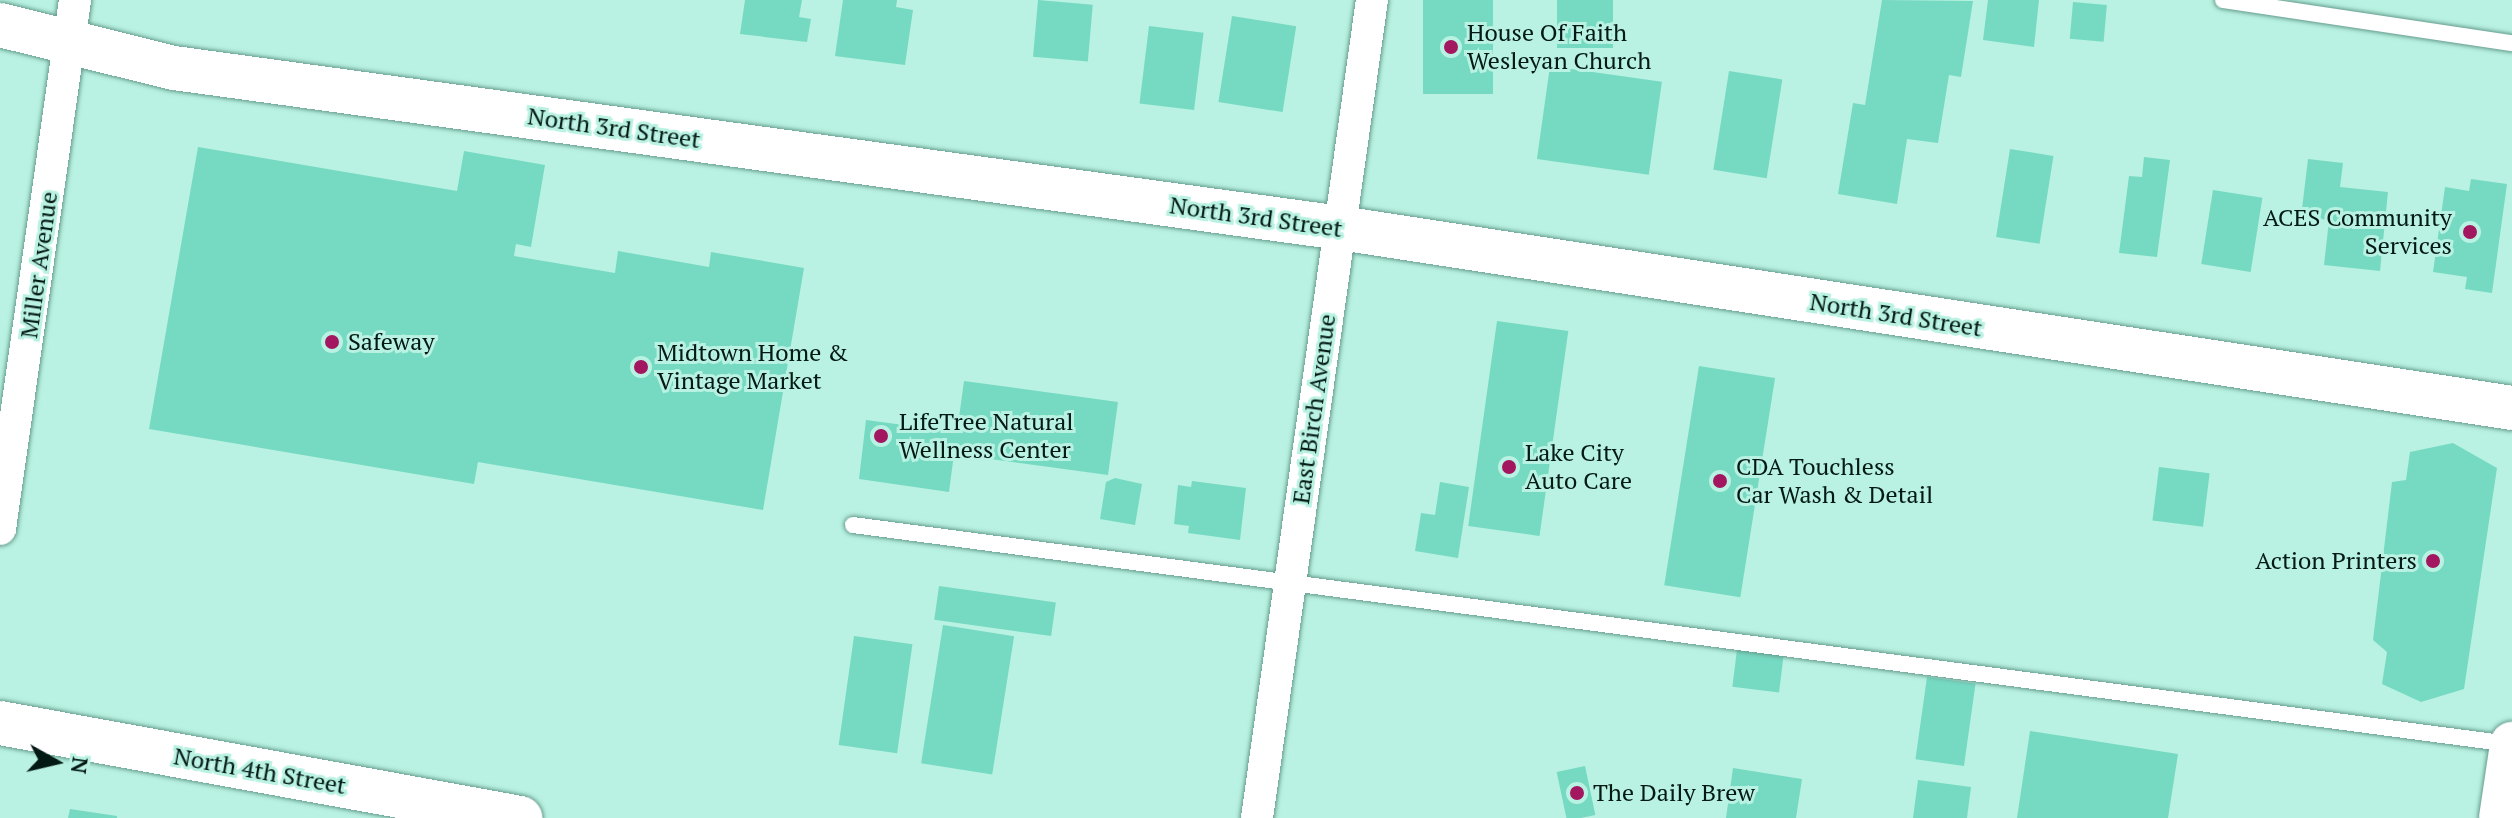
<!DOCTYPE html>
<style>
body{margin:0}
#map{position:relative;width:2512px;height:818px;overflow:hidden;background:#b9f2e2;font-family:"PT Serif",serif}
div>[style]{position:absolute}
.building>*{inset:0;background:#76dac2;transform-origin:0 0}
.roads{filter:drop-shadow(0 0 2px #669c8e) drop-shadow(0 0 2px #669c8e)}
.lane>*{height:16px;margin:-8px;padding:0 8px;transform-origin:8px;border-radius:8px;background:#fff}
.street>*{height:32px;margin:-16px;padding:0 16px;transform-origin:16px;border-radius:16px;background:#fff}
.secondary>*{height:44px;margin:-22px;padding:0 22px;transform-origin:22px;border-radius:22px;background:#fff}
.dots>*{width:22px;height:22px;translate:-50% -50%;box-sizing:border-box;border:4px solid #b9f2e2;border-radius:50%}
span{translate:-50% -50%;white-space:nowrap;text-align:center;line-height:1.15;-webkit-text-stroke:6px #b9f2e2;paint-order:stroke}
.poi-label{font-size:24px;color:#031914}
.left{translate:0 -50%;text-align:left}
.right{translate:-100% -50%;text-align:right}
.street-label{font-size:24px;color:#031914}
.north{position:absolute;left:16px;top:722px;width:80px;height:80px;-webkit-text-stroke:6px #b9f2e2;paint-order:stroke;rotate:98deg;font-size:22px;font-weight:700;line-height:32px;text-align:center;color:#031914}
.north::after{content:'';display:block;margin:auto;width:28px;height:36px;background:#031914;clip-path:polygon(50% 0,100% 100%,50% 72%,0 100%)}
</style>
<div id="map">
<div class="building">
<i style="clip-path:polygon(745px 0,802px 0,799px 17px,811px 19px,807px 42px,740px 34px)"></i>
<i style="clip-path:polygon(843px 0,897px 0,896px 7px,913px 10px,905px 65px,835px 56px)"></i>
<i style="left:1038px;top:0;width:55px;height:57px;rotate:5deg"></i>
<i style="left:1423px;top:0;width:70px;height:94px"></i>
<i style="left:1557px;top:0;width:56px;height:48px"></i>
<i style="clip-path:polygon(1882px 0,1973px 1px,1961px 77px,1949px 75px,1938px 143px,1907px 139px,1897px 204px,1838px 194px,1853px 103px,1865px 105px)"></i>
<i style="clip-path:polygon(1988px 0,2039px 0,2034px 47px,1983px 40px)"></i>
<i style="left:2073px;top:2px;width:34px;height:37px;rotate:5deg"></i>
<i style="left:1232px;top:16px;width:65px;height:87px;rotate:9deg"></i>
<i style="left:1149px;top:26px;width:55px;height:78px;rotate:7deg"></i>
<i style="left:1550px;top:66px;width:113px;height:94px;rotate:8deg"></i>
<i style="left:1729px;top:71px;width:54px;height:100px;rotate:9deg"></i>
<i style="clip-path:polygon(198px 147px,457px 191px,464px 151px,545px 165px,531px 247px,516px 244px,514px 256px,615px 273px,618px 251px,709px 267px,711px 252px,804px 268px,763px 510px,478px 462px,474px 484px,149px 429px)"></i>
<i style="left:2010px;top:149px;width:44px;height:89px;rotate:9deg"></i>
<i style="clip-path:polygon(2144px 157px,2170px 160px,2157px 257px,2119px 253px,2129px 176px,2142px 177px)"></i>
<i style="clip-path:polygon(2308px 159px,2343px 163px,2340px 187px,2388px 192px,2380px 271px,2324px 265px,2329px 220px,2301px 217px)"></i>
<i style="clip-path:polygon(2471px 179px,2507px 184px,2492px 293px,2465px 289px,2467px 277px,2433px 272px,2445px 187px,2469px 191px)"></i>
<i style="left:2213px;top:190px;width:50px;height:75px;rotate:9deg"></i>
<i style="left:1497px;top:321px;width:72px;height:207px;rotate:8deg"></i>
<i style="left:1699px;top:366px;width:77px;height:222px;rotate:9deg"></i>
<i style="clip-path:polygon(964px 381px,1118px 402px,1108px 475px,954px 454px,949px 492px,859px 479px,866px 420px,957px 432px)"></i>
<i style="clip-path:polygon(2453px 443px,2497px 468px,2464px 689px,2421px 702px,2382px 684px,2387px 652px,2373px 640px,2392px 482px,2406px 480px,2410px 452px)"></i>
<i style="left:2159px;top:467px;width:51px;height:54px;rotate:7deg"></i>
<i style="clip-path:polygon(1115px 478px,1142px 484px,1135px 525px,1100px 519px,1106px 482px)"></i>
<i style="clip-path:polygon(1192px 481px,1246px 488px,1240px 540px,1188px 533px,1189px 526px,1174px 524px,1178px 485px,1191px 487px)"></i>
<i style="clip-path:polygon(1440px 482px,1469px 487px,1458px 558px,1415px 551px,1421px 513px,1435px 515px)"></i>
<i style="left:939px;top:586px;width:118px;height:34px;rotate:8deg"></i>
<i style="left:943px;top:625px;width:72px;height:140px;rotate:9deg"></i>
<i style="left:854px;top:636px;width:59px;height:110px;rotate:8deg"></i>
<i style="left:1738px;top:641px;width:47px;height:46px;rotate:7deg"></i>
<i style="left:1927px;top:677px;width:49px;height:83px;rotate:8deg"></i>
<i style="clip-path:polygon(2030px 731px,2178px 754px,2168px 818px,2017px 818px)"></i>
<i style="left:1585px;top:766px;width:50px;height:29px;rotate:78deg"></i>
<i style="clip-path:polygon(1733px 768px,1802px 779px,1796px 818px,1726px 818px)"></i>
<i style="clip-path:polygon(1918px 780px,1971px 787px,1967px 818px,1913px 818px)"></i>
<i style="clip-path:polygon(70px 809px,117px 816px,117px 818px,68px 818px)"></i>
</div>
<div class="roads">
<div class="lane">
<i style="left:2223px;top:0;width:292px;rotate:8.5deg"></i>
<i style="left:853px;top:525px;width:1671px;rotate:7.53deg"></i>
</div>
<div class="street">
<i style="left:0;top:529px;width:534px;rotate:-81.93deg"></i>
<i style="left:1257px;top:818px;width:826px;rotate:-82deg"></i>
</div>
<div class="secondary">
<i style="left:0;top:25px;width:179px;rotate:13.9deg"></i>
<i style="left:174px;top:68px;width:1177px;rotate:7.81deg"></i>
<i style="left:1340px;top:228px;width:1186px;rotate:8.73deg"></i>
<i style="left:0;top:723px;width:529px;rotate:10.35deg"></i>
<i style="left:2501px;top:818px;width:75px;rotate:-81.5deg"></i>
</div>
</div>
<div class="dots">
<i style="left:1451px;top:47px;background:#a2175f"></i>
<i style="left:2470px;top:232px;background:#a2175f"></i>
<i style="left:332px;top:342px;background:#a2175f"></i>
<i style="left:641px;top:367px;background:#a2175f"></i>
<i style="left:881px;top:436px;background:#a2175f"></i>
<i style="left:1509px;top:467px;background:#a2175f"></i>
<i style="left:1720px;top:481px;background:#a2175f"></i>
<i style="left:2433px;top:561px;background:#a2175f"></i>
<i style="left:1577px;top:793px;background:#a2175f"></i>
</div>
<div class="poi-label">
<span class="left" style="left:1467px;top:47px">House Of Faith<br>Wesleyan Church</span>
<span class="right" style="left:2452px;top:232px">ACES Community<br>Services</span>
<span class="left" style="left:348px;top:342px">Safeway</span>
<span class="left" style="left:657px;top:367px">Midtown Home &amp;<br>Vintage Market</span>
<span class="left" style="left:899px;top:436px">LifeTree Natural<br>Wellness Center</span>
<span class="left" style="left:1525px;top:467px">Lake City<br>Auto Care</span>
<span class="left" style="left:1736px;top:481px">CDA Touchless<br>Car Wash &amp; Detail</span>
<span class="right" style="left:2417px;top:561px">Action Printers</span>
<span class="left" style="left:1593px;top:793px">The Daily Brew</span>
</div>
<div class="street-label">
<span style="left:614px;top:128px;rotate:8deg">North 3rd Street</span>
<span style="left:1256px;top:217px;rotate:8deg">North 3rd Street</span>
<span style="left:39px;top:265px;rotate:-82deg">Miller Avenue</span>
<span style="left:1896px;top:315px;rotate:9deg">North 3rd Street</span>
<span style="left:1314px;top:409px;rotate:-82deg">East Birch Avenue</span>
<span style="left:260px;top:771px;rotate:10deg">North 4th Street</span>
</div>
<div class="north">N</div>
</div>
